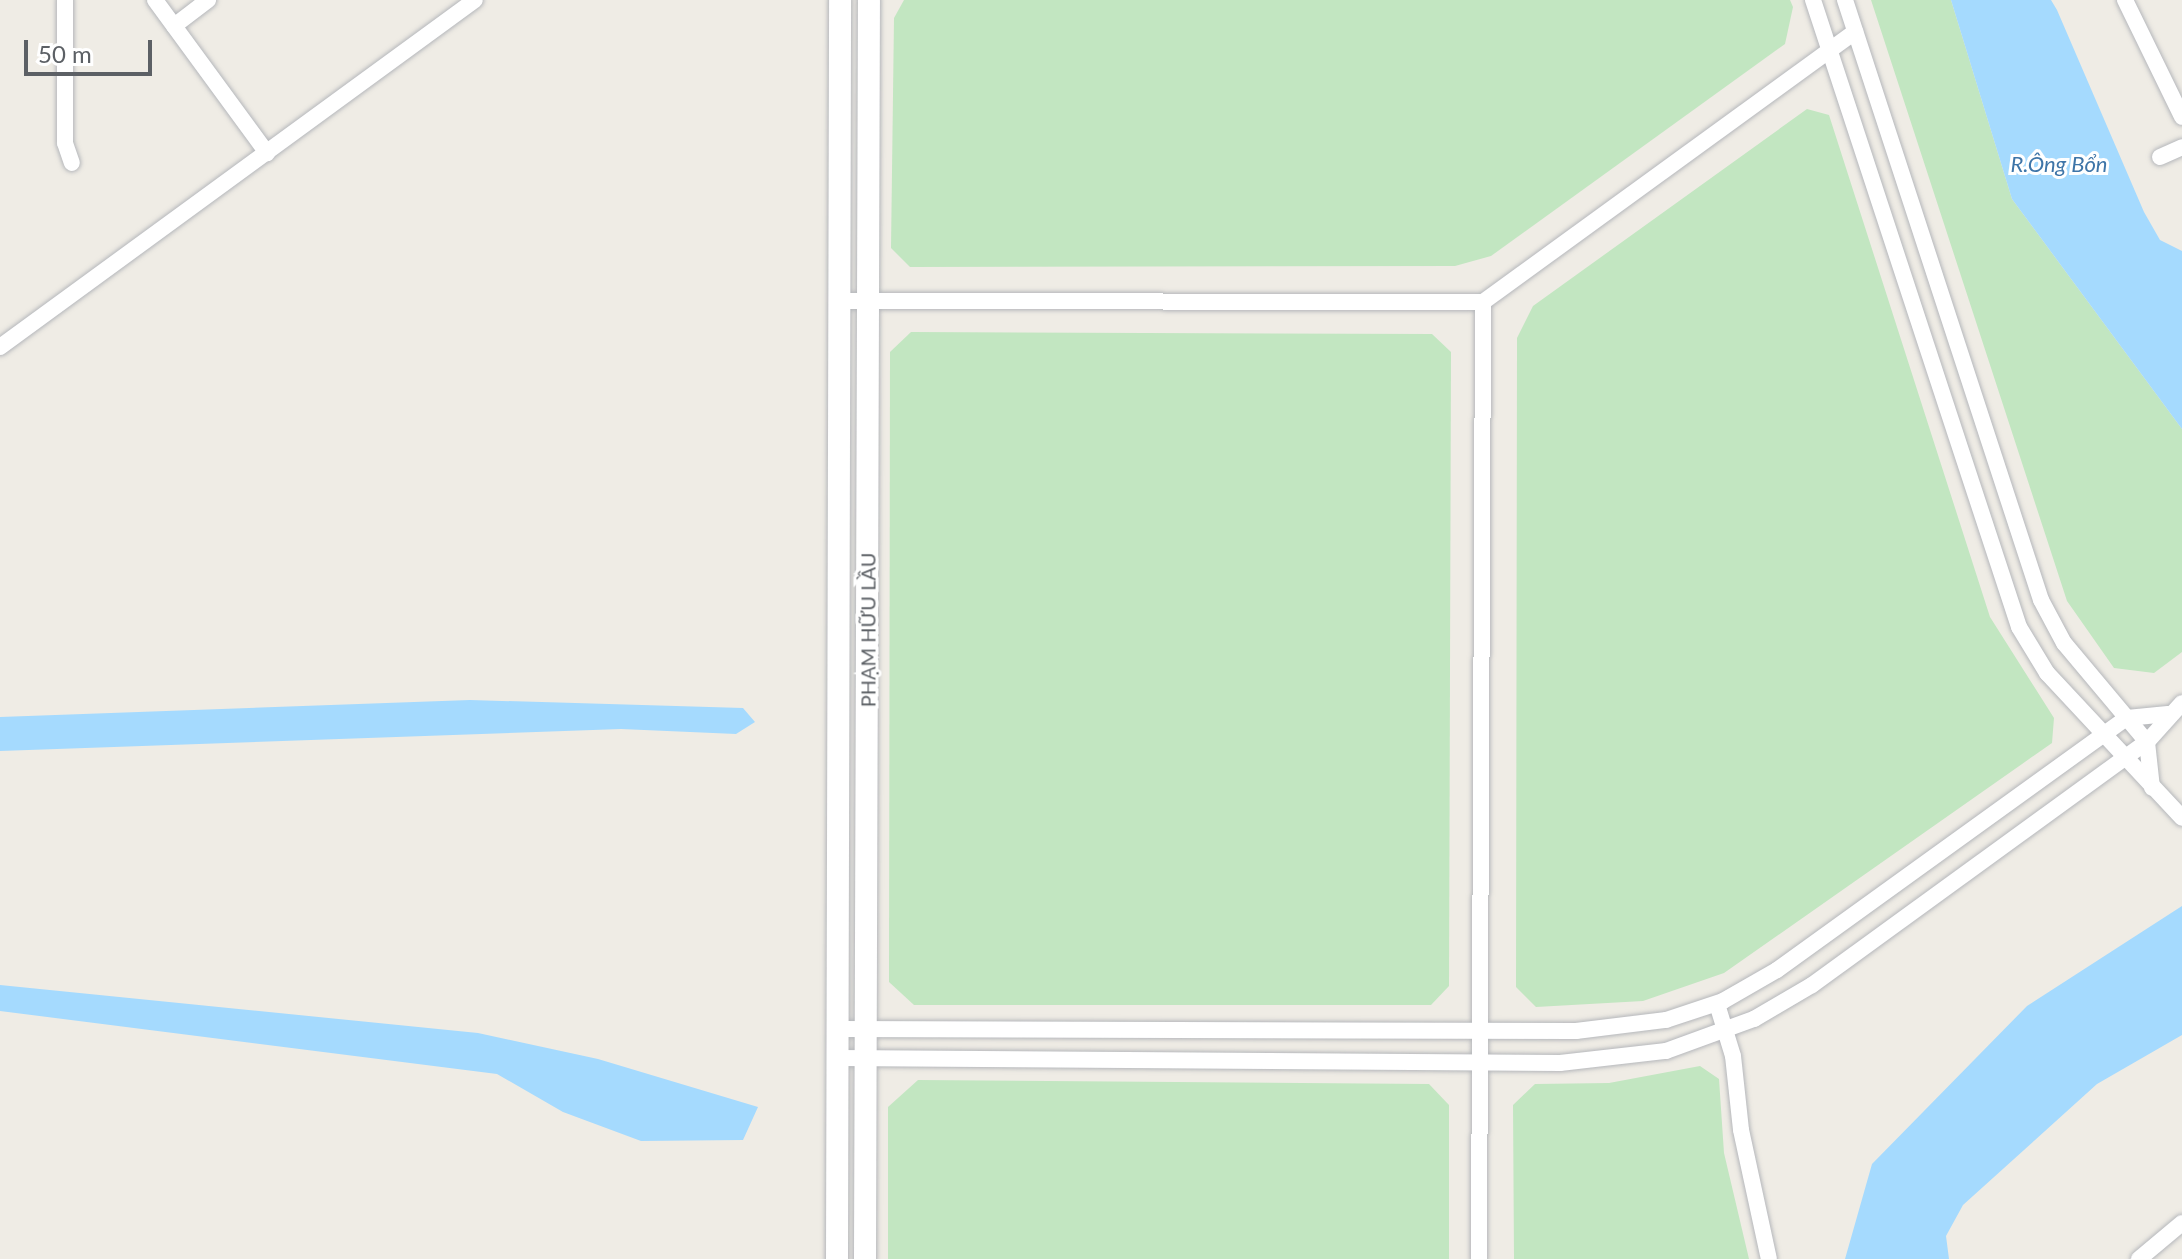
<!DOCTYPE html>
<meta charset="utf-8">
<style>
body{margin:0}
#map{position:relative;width:2182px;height:1259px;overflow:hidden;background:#efece5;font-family:Lato,sans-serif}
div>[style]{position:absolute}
.green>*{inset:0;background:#c2e6c1}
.water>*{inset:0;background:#a5dafe}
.roads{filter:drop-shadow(0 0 2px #b5b7bb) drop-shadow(0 0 2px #b5b7bb)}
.street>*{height:16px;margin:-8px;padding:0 8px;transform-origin:8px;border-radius:8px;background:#fff}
.secondary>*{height:22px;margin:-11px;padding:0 11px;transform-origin:11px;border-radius:11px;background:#fff}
span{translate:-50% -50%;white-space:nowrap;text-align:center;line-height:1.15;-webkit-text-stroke:6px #fff;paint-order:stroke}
.street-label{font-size:20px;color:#5c6065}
.water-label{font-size:22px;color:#3e75a8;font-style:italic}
.scale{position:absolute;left:24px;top:40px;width:128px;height:36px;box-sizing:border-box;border:4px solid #5c6065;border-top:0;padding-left:10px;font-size:24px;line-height:28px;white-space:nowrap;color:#5c6065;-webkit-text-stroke:6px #fff;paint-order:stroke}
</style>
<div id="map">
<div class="green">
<i style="clip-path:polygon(904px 0,1790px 0,1793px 7px,1785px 44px,1491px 256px,1455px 266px,910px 267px,891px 248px,894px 18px)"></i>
<i style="clip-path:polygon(1871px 0,1951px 0,2012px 199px,2182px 429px,2182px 652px,2154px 673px,2114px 668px,2067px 601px)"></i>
<i style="clip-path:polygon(1807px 109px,1829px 115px,1990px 617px,2054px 718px,2052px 743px,1724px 973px,1643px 1001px,1536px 1007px,1516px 987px,1517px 338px,1533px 306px)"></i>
<i style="clip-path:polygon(911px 332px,1432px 334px,1451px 352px,1449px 986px,1431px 1005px,914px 1005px,889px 982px,890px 352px)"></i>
<i style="clip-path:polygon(1700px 1066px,1719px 1079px,1724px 1153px,1749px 1259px,1514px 1259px,1513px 1105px,1535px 1084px,1609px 1083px)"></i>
<i style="clip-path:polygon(918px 1080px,1429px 1084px,1449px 1105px,1449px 1259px,888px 1259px,888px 1107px)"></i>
</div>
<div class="water">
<i style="clip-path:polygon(1951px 0,2051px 0,2057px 10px,2144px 212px,2160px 240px,2182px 251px,2182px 429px,2012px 199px)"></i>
<i style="clip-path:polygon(470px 700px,743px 708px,755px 722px,736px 734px,621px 729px,0 751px,0 717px)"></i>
<i style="clip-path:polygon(2182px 906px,2182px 1035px,2097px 1084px,1963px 1205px,1946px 1236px,1949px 1259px,1845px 1259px,1872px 1164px,2027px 1006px)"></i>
<i style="clip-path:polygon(0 985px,478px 1033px,598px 1059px,758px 1107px,743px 1140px,641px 1141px,563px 1112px,497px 1074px,0 1011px)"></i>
</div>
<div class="roads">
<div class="street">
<i style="left:65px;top:0;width:143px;rotate:90deg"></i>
<i style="left:65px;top:143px;width:21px;rotate:71deg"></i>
<i style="left:155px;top:0;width:190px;rotate:53.8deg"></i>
<i style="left:1813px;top:0;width:660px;rotate:71.81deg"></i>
<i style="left:2019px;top:627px;width:54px;rotate:58.7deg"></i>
<i style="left:2047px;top:673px;width:198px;rotate:47deg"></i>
<i style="left:1845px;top:0;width:631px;rotate:71.91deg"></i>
<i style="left:2041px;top:600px;width:49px;rotate:61.9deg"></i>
<i style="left:2064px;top:643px;width:129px;rotate:50deg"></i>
<i style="left:2147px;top:742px;width:46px;rotate:83.8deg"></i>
<i style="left:2125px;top:0;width:130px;rotate:64deg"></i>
<i style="left:174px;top:26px;width:43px;rotate:-37.4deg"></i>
<i style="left:2160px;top:157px;width:24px;rotate:-24deg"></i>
<i style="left:840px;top:301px;width:643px;rotate:0.09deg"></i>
<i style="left:1483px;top:302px;width:460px;rotate:-36deg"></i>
<i style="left:0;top:347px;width:588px;rotate:-36.15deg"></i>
<i style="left:1717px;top:1004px;width:54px;rotate:72.9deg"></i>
<i style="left:1733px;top:1056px;width:74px;rotate:83.8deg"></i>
<i style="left:1741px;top:1130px;width:132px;rotate:77.8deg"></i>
<i style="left:838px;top:1029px;width:738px;rotate:0.16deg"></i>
<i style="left:1576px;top:1031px;width:91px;rotate:-7deg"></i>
<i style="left:1666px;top:1020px;width:60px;rotate:-18.4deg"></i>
<i style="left:1723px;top:1001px;width:62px;rotate:-29.9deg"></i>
<i style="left:1777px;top:970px;width:431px;rotate:-35.8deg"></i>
<i style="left:2127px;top:718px;width:41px;rotate:-5.6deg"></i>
<i style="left:838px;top:1058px;width:722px;rotate:0.4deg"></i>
<i style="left:1560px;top:1063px;width:107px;rotate:-6.5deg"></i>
<i style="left:1666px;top:1051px;width:94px;rotate:-20deg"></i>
<i style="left:1754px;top:1019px;width:67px;rotate:-30.4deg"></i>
<i style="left:1812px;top:985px;width:414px;rotate:-36deg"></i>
<i style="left:2147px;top:742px;width:52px;rotate:-48.1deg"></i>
<i style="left:1479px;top:1259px;width:957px;rotate:-89.76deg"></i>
<i style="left:2139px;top:1259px;width:56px;rotate:-39.9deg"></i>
</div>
<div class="secondary">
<i style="left:837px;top:1259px;width:1259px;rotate:-89.86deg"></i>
<i style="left:865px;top:1259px;width:1259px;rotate:-89.82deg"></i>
</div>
</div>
<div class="street-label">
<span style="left:868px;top:630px;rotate:-90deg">PHẠM HỮU LẦU</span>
</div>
<div class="water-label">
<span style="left:2059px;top:164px">R.Ông Bổn</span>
</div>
<div class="scale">50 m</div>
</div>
